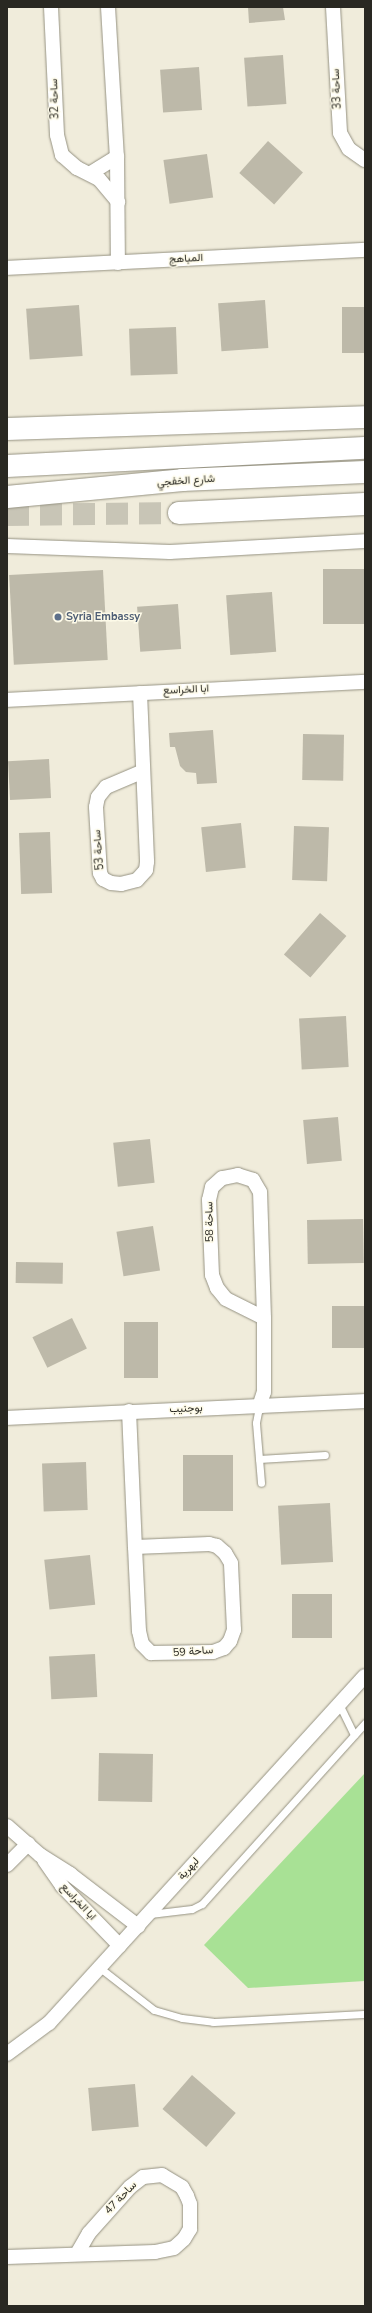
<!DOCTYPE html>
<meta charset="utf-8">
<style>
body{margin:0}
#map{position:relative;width:372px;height:2313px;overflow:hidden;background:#f0ecdb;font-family:"Nunito Sans",Vazirmatn,sans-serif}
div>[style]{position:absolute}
.green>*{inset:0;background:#a8e195}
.building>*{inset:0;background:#bdb9a9;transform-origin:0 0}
.trunk-tunnel>*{height:22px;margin-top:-11px;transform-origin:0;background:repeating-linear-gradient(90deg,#c8c5b6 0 22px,transparent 0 33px)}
.roads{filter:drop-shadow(0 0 1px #959282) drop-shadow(0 0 1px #959282)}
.service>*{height:7px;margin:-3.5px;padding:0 3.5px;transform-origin:3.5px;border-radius:3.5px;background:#fff}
.minor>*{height:14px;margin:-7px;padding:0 7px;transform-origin:7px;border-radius:7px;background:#fff}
.trunk>*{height:22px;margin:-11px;padding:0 11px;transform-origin:11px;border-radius:11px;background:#fff}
.dots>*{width:11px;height:11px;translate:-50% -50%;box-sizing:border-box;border:2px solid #fdfae8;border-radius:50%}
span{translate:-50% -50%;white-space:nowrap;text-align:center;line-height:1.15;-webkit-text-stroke:3px #fdfae8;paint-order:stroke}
.street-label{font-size:11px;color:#292822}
.service-label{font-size:11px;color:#4e5e75;font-weight:700}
.left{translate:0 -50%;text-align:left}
.frame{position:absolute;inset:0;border:8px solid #292822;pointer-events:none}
</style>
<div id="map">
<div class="green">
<i style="clip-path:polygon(365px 1773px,365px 1981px,248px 1988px,204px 1945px)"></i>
</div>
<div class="building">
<i style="clip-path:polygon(248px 7px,283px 7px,285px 20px,249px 23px)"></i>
<i style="left:283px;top:55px;width:49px;height:39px;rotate:86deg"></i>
<i style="left:199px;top:67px;width:43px;height:39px;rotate:86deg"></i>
<i style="left:268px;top:141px;width:47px;height:43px;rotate:42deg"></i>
<i style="left:207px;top:154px;width:44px;height:44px;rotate:82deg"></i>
<i style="left:265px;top:300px;width:48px;height:47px;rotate:86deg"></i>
<i style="left:79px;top:305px;width:51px;height:53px;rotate:86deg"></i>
<i style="left:342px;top:307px;width:23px;height:46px"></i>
<i style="left:176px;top:327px;width:47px;height:47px;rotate:88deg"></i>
<i style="left:365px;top:569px;width:55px;height:42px;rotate:90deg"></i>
<i style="left:103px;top:570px;width:90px;height:94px;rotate:87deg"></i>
<i style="left:272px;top:592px;width:60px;height:46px;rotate:86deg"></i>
<i style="left:178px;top:604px;width:45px;height:41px;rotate:86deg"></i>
<i style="clip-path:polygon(213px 730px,217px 783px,197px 784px,196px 773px,186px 772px,180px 766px,175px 747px,170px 747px,169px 733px)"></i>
<i style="left:303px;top:734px;width:41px;height:46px;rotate:1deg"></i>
<i style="left:49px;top:759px;width:39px;height:41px;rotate:87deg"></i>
<i style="left:241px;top:823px;width:45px;height:40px;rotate:84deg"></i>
<i style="left:294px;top:826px;width:35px;height:54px;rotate:2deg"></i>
<i style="left:50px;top:832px;width:61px;height:31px;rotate:88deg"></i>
<i style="left:320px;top:913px;width:35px;height:55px;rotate:41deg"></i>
<i style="left:346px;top:1016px;width:51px;height:47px;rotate:87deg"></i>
<i style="left:338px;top:1117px;width:44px;height:35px;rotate:85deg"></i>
<i style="left:150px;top:1139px;width:44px;height:37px;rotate:84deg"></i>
<i style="left:363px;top:1219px;width:44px;height:56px;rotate:89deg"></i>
<i style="left:153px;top:1226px;width:45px;height:37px;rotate:81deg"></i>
<i style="left:16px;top:1262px;width:47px;height:21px;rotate:1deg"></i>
<i style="left:365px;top:1306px;width:42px;height:33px;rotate:90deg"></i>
<i style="left:72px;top:1318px;width:34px;height:44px;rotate:64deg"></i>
<i style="left:124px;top:1322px;width:34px;height:56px"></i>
<i style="left:183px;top:1455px;width:50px;height:56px"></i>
<i style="left:86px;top:1462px;width:48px;height:44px;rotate:88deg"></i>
<i style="left:330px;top:1503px;width:59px;height:52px;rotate:87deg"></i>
<i style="left:90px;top:1555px;width:50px;height:46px;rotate:84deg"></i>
<i style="left:292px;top:1594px;width:40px;height:44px"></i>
<i style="left:95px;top:1654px;width:43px;height:46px;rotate:87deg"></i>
<i style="left:99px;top:1753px;width:54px;height:48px;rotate:1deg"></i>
<i style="left:192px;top:2075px;width:58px;height:45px;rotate:41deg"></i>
<i style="left:135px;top:2084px;width:43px;height:47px;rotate:85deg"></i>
</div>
<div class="trunk-tunnel">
<i style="left:7px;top:515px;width:172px;rotate:-0.7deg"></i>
</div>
<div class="roads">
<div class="service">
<i style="left:259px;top:1407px;width:16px;rotate:101deg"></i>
<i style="left:256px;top:1423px;width:60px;rotate:85.2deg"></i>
<i style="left:259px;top:1459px;width:66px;rotate:-3.5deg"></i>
<i style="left:340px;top:1706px;width:32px;rotate:64deg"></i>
<i style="left:150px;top:1914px;width:42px;rotate:-6.8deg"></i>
<i style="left:192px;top:1909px;width:11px;rotate:-27deg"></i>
<i style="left:202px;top:1904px;width:244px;rotate:-48deg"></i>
<i style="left:100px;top:1968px;width:68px;rotate:37.9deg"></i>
<i style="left:154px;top:2010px;width:29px;rotate:16deg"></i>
<i style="left:182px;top:2018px;width:31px;rotate:7deg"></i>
<i style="left:213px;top:2022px;width:152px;rotate:-3deg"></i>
</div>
<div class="minor">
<i style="left:51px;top:7px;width:128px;rotate:87.3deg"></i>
<i style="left:57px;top:135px;width:21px;rotate:76deg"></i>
<i style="left:62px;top:155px;width:20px;rotate:41deg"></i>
<i style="left:77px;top:168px;width:25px;rotate:27deg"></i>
<i style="left:99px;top:179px;width:30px;rotate:50deg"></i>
<i style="left:108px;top:7px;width:150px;rotate:86.6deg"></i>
<i style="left:117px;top:157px;width:106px;rotate:89.5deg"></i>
<i style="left:333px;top:7px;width:126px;rotate:86.8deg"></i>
<i style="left:340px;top:133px;width:18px;rotate:61deg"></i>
<i style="left:349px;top:149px;width:19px;rotate:35deg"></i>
<i style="left:91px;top:173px;width:31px;rotate:-32deg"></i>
<i style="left:7px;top:268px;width:358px;rotate:-2.9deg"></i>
<i style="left:7px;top:546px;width:163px;rotate:2.1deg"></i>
<i style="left:170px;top:552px;width:195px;rotate:-3.2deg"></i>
<i style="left:140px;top:693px;width:169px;rotate:87.6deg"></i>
<i style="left:147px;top:862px;width:8px;rotate:97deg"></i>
<i style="left:146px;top:870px;width:13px;rotate:132deg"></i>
<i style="left:137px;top:880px;width:16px;rotate:166deg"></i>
<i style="left:121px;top:884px;width:10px;rotate:-174deg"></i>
<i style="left:111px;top:883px;width:9px;rotate:-153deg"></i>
<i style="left:103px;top:879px;width:7px;rotate:-117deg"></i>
<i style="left:100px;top:873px;width:66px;rotate:-93.5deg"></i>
<i style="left:96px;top:807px;width:10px;rotate:-79deg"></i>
<i style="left:98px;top:797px;width:13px;rotate:-51deg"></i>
<i style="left:106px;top:787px;width:39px;rotate:-23deg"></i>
<i style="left:7px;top:700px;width:358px;rotate:-2.9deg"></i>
<i style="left:259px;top:1407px;width:16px;rotate:-72deg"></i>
<i style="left:264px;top:1392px;width:74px;rotate:-90deg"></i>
<i style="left:264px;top:1318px;width:126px;rotate:-91.8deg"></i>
<i style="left:260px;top:1192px;width:14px;rotate:-120deg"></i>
<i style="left:253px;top:1180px;width:16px;rotate:-162deg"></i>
<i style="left:238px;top:1175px;width:16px;rotate:169deg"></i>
<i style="left:222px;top:1178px;width:13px;rotate:138deg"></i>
<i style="left:212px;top:1187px;width:13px;rotate:103deg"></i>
<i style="left:209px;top:1200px;width:75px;rotate:87.7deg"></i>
<i style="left:212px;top:1275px;width:14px;rotate:69deg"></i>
<i style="left:217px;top:1288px;width:14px;rotate:51deg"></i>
<i style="left:226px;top:1299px;width:42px;rotate:26.6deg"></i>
<i style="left:129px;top:1411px;width:136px;rotate:87.5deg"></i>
<i style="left:135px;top:1547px;width:84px;rotate:87.3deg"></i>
<i style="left:139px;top:1631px;width:13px;rotate:77deg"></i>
<i style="left:142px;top:1644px;width:13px;rotate:45deg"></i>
<i style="left:151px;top:1653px;width:62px;rotate:-0.9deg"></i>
<i style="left:213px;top:1652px;width:12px;rotate:-20deg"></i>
<i style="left:224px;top:1648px;width:9px;rotate:-49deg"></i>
<i style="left:230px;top:1641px;width:12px;rotate:-70deg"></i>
<i style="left:234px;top:1630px;width:67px;rotate:-92.6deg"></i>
<i style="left:231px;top:1563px;width:12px;rotate:-121deg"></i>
<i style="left:225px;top:1553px;width:11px;rotate:-139deg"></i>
<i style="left:217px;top:1546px;width:8px;rotate:-166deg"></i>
<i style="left:209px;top:1544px;width:74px;rotate:177.7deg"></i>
<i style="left:7px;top:1418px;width:358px;rotate:-2.7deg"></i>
<i style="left:7px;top:1826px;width:44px;rotate:41.3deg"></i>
<i style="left:40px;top:1855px;width:36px;rotate:32deg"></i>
<i style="left:70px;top:1874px;width:86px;rotate:37.4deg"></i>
<i style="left:44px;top:1860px;width:32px;rotate:55deg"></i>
<i style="left:62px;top:1886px;width:83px;rotate:46deg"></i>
<i style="left:7px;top:1865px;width:30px;rotate:-45deg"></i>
<i style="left:7px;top:2054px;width:52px;rotate:-36.4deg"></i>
<i style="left:49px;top:2023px;width:469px;rotate:-47.7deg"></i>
<i style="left:7px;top:2257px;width:148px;rotate:-1.9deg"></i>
<i style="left:155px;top:2252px;width:19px;rotate:-12deg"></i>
<i style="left:174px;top:2248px;width:13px;rotate:-42deg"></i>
<i style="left:184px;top:2239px;width:12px;rotate:-59deg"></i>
<i style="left:190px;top:2229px;width:25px;rotate:-90deg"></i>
<i style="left:190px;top:2204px;width:9px;rotate:-111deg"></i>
<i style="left:187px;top:2196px;width:10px;rotate:-119deg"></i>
<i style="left:182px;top:2187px;width:23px;rotate:-149deg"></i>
<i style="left:162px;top:2175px;width:19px;rotate:174deg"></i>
<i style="left:143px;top:2177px;width:16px;rotate:142deg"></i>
<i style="left:130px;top:2187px;width:62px;rotate:131.7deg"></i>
<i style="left:89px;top:2233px;width:24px;rotate:120deg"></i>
</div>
<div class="trunk">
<i style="left:7px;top:429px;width:358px;rotate:-1.9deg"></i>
<i style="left:7px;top:466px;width:358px;rotate:-2.9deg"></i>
<i style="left:7px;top:497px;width:176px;rotate:-5.5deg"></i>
<i style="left:182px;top:480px;width:183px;rotate:-2.5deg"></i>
<i style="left:179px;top:513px;width:186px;rotate:-2.8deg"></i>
</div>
</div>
<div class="dots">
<i style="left:58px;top:617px;background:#5c6f8a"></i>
</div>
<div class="street-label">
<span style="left:337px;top:89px;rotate:-93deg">ساحة 33</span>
<span style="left:55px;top:99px;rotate:-92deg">ساحة 32</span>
<span style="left:186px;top:259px;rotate:-3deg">المباهج</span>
<span style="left:186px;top:481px;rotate:-4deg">شارع الخفجي</span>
<span style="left:186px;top:690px;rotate:-3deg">ابا الخراسع</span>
<span style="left:99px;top:850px;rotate:-95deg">ساحة 53</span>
<span style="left:210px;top:1222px;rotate:-91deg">ساحة 58</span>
<span style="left:186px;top:1409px;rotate:-2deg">بوجنيب</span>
<span style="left:193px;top:1652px;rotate:-4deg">ساحة 59</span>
<span style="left:189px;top:1869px;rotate:-47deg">لبهرية</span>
<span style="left:78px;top:1902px;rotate:47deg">ابا الخراسع</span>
<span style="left:121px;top:2198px;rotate:-46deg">ساحة 47</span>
</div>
<div class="service-label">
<span class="left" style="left:66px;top:617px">Syria Embassy</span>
</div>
<div class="frame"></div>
</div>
